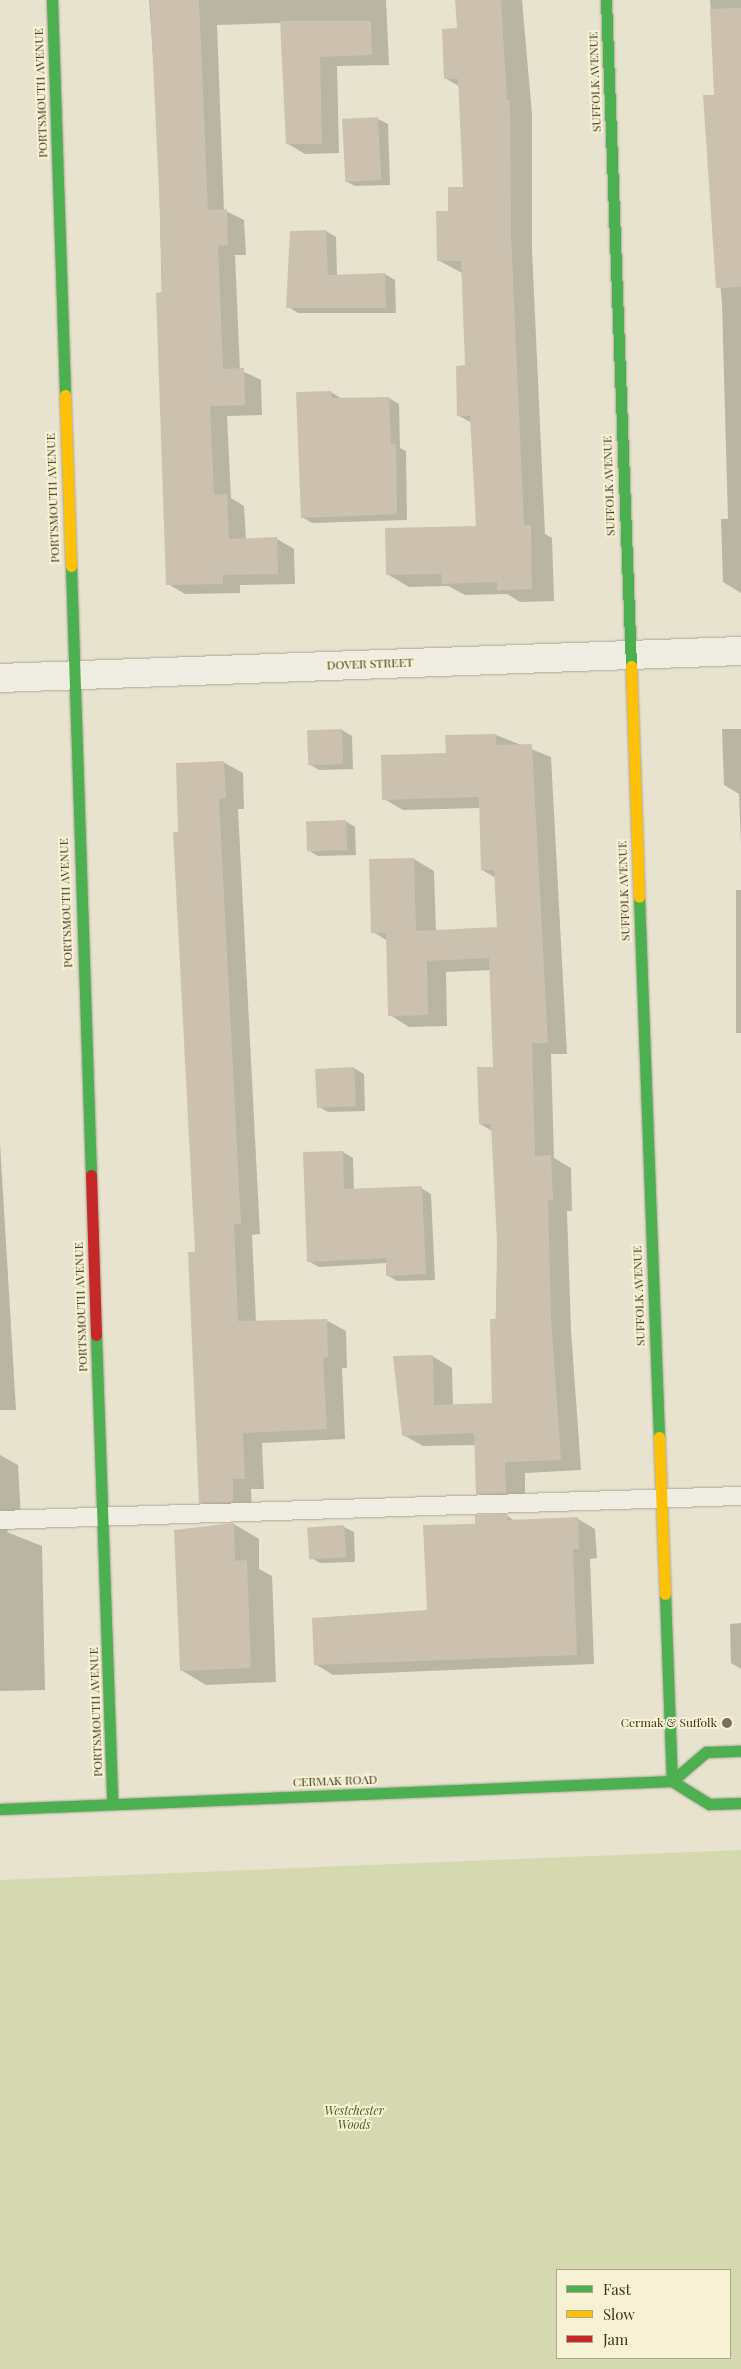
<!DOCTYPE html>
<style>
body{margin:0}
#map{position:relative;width:741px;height:2369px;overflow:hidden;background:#e8e3ce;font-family:"Playfair Display",serif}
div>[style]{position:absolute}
.green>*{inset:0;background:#d4d9b0}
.shadow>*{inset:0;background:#0003;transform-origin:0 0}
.building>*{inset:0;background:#ccc1af;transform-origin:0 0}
.roads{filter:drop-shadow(0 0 1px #ada797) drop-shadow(0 0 1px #ada797)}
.lane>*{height:18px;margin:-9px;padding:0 9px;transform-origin:9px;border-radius:9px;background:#efece1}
.street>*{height:28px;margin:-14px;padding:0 14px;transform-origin:14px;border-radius:14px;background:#efece1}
.fast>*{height:11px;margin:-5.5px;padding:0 5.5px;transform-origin:5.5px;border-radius:5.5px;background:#4caf50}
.slow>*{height:11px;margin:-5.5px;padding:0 5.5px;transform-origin:5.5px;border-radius:5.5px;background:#ffc107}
.jam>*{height:11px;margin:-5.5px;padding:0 5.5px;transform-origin:5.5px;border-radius:5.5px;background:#c62828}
.dots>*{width:14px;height:14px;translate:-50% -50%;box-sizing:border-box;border:2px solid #f8f2d5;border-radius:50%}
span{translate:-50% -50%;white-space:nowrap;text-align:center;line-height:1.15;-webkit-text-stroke:4px #f8f2d5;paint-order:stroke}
.street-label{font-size:12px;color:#3d311e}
.poi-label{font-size:12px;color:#3d311e}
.right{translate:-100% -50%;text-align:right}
.park-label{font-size:12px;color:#465b23;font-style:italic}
.legend{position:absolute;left:556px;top:2269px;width:175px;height:90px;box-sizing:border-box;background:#f8f2d5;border:1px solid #ada58c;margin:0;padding:6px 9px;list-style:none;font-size:15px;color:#3d311e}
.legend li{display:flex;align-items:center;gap:10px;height:25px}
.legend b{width:25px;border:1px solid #ada58c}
</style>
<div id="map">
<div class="green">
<i style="clip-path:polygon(evenodd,741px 1850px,741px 2369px,0 2369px,0 1880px,741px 1850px,730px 2270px,730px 2358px,557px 2358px,557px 2270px,730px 2270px)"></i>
</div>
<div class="shadow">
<i style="clip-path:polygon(149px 0,386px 0,389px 65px,337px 66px,339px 153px,305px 154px,288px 144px,281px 23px,217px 25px,224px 210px,244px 220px,246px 255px,235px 255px,240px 370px,261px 380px,262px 415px,227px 416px,231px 498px,244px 506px,246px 540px,277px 539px,294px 549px,295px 584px,240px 585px,240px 593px,185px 594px,168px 584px,158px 126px)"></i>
<i style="clip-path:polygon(457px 0,522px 0,532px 114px,532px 249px,545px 534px,552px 538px,554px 601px,520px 602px,507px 594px,465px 595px,448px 586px,409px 587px,387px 574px,478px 527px,472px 423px,459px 416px,467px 367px,462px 273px,438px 260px,449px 213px,464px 188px,460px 87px,445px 78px,458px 29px)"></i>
<i style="clip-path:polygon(710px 0,741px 0,741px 593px,723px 582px,721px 519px,728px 519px,722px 304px,705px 96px,716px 96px)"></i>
<i style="clip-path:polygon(378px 119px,388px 124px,390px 185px,355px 186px,345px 181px)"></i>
<i style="clip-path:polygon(326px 231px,336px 237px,337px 276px,385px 274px,395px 280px,396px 313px,298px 313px,288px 307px)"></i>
<i style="clip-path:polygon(331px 392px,342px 399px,389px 398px,399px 404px,400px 448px,406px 451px,407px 520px,312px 523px,302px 517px)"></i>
<i style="clip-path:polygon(722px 729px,741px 729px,741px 845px,739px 794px,724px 785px)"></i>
<i style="clip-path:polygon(342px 730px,352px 736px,353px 769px,319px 770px,309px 764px,308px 731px)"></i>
<i style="clip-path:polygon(496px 735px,551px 757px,567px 1054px,551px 1054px,554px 1158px,571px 1168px,572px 1211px,567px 1211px,571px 1330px,581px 1470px,525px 1473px,525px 1504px,497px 1505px,478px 1493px,475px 1445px,423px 1446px,403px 1435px,394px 1357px,432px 1356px,452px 1368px,453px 1406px,493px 1404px,498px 1242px,492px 1131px,480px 1124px,494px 1068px,491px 970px,446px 972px,447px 1026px,409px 1027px,390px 1015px,388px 941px,373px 932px,414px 859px,434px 871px,436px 932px,498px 929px,496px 878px,482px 870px,480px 808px,403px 810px,384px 799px,447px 754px)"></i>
<i style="clip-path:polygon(223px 762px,243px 773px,244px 809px,238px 809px,260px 1234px,252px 1235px,256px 1322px,326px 1320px,346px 1331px,347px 1368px,342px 1368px,345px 1439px,262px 1443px,264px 1489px,251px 1489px,252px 1512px,219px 1513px,200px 1502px,197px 1253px,180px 833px)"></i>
<i style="clip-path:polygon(345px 821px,355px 827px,356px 855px,318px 856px,308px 850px)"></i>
<i style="left:736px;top:890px;width:5px;height:143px"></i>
<i style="clip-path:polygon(354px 1068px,364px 1074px,365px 1111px,328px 1112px,317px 1106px,317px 1070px)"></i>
<i style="clip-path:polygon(0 1143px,16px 1410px,0 1410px)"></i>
<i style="clip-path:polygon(343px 1152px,353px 1158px,354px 1190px,421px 1188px,431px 1194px,435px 1280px,397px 1281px,387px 1275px,387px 1263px,319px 1267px,308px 1261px)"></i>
<i style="clip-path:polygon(0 1455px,18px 1465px,21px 1519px,12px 1521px,7px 1532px,42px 1546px,45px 1690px,0 1691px)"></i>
<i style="clip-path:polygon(506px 1515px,515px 1521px,578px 1519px,595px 1529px,597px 1558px,590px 1559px,594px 1664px,333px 1675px,315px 1664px,428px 1611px,476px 1525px)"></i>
<i style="clip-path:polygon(234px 1524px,259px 1539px,259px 1569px,272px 1576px,276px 1682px,206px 1685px,181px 1670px)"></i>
<i style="clip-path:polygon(344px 1527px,354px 1532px,355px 1562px,320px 1563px,310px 1557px)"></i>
<i style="clip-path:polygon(741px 1623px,741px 1669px,731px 1663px,730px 1624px)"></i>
</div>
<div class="building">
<i style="clip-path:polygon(150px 0,199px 0,208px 210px,227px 209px,228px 245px,218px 246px,223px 369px,244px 368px,245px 405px,210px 406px,214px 495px,227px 494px,229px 539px,277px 537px,278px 574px,223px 575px,223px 584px,166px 585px,156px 293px,162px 292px,160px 212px)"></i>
<i style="clip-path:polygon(455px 0,501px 0,507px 100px,510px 100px,511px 235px,524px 525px,531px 525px,532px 589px,497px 590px,497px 582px,442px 584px,441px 574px,386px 575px,385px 528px,476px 526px,470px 416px,457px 416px,456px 366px,465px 365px,461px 261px,437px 261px,436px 211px,448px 211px,448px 187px,463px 187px,458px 79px,444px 79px,442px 29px,457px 28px)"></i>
<i style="clip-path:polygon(741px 8px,741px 287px,716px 288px,703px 95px,714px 95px,710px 9px)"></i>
<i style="clip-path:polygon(280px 21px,371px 21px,372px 55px,320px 57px,322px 144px,286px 144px)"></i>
<i style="left:378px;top:117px;width:63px;height:36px;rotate:87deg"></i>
<i style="clip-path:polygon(326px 230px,328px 275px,385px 273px,386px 308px,286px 308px,290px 231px)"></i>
<i style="clip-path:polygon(331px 391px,332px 398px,389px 397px,391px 444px,396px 444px,397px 514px,301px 518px,296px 392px)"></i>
<i style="left:342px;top:729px;width:35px;height:35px;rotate:88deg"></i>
<i style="clip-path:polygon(496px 734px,496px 745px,532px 744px,548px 1043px,532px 1043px,535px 1156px,551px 1155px,553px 1200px,548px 1200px,551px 1318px,561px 1460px,505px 1462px,506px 1493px,476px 1494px,474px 1433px,402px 1436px,393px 1356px,433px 1355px,434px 1405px,492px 1403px,490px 1319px,496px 1319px,497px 1242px,491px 1124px,479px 1124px,477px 1067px,493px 1067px,489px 958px,427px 961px,428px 1015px,388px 1016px,386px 933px,371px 933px,369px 859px,414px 858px,416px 931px,497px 927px,494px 870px,481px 870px,479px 797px,382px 800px,381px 755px,446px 753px,445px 735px)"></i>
<i style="clip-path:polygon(224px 761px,226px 798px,219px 799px,241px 1224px,234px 1224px,238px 1321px,327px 1319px,328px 1357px,323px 1358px,327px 1429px,243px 1433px,245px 1479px,233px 1479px,233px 1502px,199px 1503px,188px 1252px,195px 1252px,173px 832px,178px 832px,176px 763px)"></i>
<i style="left:346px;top:820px;width:30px;height:40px;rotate:88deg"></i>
<i style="left:354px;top:1067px;width:39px;height:39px;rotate:87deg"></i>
<i style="clip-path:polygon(343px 1151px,344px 1189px,422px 1186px,426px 1274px,386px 1276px,386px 1258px,307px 1262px,303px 1152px)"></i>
<i style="clip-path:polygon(507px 1514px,507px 1520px,578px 1517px,579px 1549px,573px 1549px,577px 1655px,314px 1665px,312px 1618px,427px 1610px,423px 1525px,475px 1524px,475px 1515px)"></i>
<i style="clip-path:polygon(234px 1523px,235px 1561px,247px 1560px,251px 1668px,180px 1671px,174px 1530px)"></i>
<i style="left:344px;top:1525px;width:32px;height:37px;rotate:86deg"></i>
</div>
<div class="roads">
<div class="lane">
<i style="left:0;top:1520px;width:741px;rotate:-1.86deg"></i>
</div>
<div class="street">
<i style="left:0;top:678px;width:741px;rotate:-2.09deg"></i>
</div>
<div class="fast">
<i style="left:52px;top:0;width:395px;rotate:88.1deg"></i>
<i style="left:606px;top:0;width:666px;rotate:87.85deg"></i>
<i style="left:71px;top:566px;width:609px;rotate:88.12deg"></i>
<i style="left:639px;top:897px;width:540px;rotate:87.88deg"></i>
<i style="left:96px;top:1335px;width:469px;rotate:88deg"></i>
<i style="left:665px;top:1594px;width:187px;rotate:87.9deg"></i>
<i style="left:672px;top:1781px;width:45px;rotate:-40.5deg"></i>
<i style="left:706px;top:1752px;width:35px;rotate:-2deg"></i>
<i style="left:0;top:1809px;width:673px;rotate:-2.39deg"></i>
<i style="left:672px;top:1781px;width:44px;rotate:31.9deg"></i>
<i style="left:709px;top:1804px;width:32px;rotate:-2deg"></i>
</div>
<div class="slow">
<i style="left:65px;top:395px;width:171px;rotate:88deg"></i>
<i style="left:631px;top:666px;width:231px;rotate:88deg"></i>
<i style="left:659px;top:1437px;width:157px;rotate:87.8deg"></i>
</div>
<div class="jam">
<i style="left:91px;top:1175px;width:160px;rotate:88.2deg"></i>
</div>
</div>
<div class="dots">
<i style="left:727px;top:1723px;background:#796f5c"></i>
</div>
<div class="street-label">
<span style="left:595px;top:82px;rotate:-92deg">SUFFOLK AVENUE</span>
<span style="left:41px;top:93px;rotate:-92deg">PORTSMOUTH AVENUE</span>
<span style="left:609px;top:486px;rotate:-92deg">SUFFOLK AVENUE</span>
<span style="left:53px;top:498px;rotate:-92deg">PORTSMOUTH AVENUE</span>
<span style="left:370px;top:664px;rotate:-2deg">DOVER STREET</span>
<span style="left:624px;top:891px;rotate:-92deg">SUFFOLK AVENUE</span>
<span style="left:66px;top:903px;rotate:-92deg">PORTSMOUTH AVENUE</span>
<span style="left:639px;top:1296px;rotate:-92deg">SUFFOLK AVENUE</span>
<span style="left:81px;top:1307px;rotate:-92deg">PORTSMOUTH AVENUE</span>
<span style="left:96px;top:1712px;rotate:-92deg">PORTSMOUTH AVENUE</span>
<span style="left:335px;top:1781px;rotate:-2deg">CERMAK ROAD</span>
</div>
<div class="poi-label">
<span class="right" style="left:717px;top:1723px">Cermak &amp; Suffolk</span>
</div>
<div class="park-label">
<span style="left:354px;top:2118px">Westchester<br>Woods</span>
</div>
<ul class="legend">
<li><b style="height:6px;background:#4caf50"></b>Fast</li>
<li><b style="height:6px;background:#ffc107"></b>Slow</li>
<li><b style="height:6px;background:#c62828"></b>Jam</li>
</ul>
</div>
